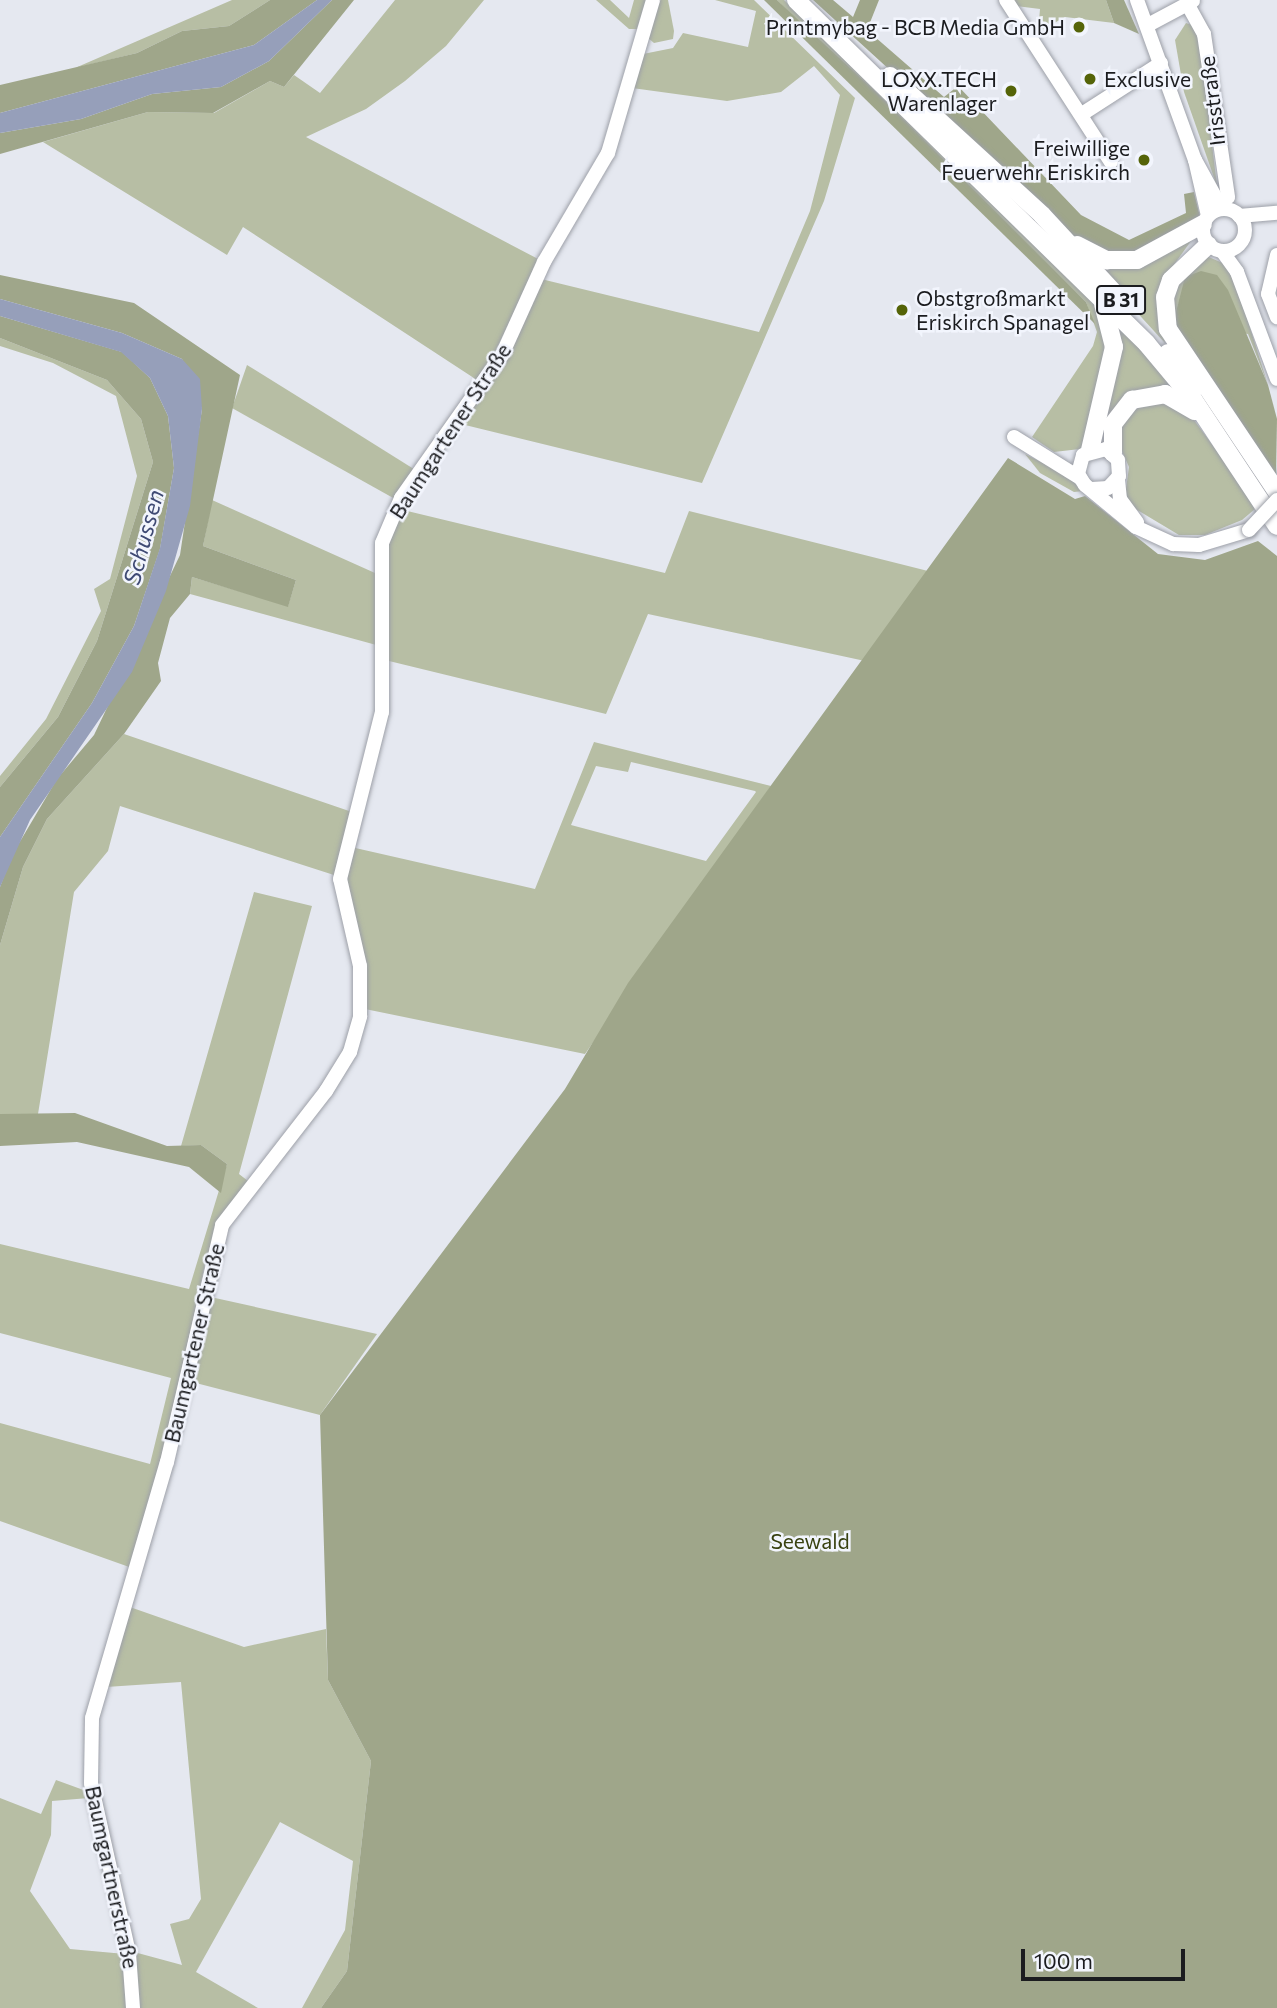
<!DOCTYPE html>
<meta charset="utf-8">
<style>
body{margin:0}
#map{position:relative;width:1277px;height:2008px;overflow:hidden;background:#e5e8f0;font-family:Commissioner,sans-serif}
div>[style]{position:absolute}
.green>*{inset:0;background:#b7bea4}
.forest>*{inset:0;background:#9fa68a}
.water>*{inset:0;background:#969fba}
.roads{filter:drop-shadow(0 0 2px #9da0a8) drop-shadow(0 0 2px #9da0a8)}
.minor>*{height:14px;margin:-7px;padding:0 7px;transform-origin:7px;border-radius:7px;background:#fff}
.minor>.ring{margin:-7px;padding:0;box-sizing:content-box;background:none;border:14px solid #fff;border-radius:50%}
.major>*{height:18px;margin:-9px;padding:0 9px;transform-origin:9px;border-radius:9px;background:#fff}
.bridges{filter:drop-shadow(0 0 2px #9da0a8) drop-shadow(0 0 2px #9da0a8)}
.minor-bridge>*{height:14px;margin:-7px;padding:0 7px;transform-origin:7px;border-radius:7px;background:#fff}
.dots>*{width:19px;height:19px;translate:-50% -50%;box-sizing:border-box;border:4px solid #f2f5fd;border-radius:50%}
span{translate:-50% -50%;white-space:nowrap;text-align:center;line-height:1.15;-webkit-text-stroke:5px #f2f5fd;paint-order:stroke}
.shield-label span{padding:2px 5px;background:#f2f5fd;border:2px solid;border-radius:5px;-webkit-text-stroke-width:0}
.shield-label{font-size:19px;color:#1b1c1f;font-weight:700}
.poi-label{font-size:21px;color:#1b1c1f}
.right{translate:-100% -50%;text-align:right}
.left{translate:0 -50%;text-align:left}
.street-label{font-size:21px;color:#1b1c1f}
.park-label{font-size:21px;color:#384110}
.water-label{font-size:23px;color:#3f4a74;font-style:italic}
.scale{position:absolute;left:1021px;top:1949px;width:164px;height:32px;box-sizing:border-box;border:4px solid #1b1c1f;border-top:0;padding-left:9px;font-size:21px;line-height:24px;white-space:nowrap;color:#1b1c1f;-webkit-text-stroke:5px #f2f5fd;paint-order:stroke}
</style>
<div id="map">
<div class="green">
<i style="clip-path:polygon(232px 0,270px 0,229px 26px,182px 31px,137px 53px,75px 68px)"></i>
<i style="clip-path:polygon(395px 0,484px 0,446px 46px,405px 81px,366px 109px,306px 137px,540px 260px,480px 382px,243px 227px,227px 255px,43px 142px,148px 112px,214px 113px,270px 81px,284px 87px,294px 75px,320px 93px)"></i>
<i style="clip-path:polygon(596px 0,610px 0,629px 18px,634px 0,646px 0,637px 29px,629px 29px)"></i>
<i style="clip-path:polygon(660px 0,668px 0,674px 31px,673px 39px,654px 43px,648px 38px)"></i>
<i style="clip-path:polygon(715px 0,754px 0,855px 98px,824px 201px,702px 483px,461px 424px,541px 279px,759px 332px,810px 211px,840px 95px,814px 66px,781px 92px,727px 101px,632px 88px,643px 54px,673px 48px,683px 33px,748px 47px,756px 11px)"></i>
<i style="clip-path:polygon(777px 0,784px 0,1089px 295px,1109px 327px,1087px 443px,1080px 449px,1054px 452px,1032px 437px,1093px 346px,1097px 332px,1086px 302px)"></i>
<i style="clip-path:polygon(1011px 0,1106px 0,1114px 23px,1065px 17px,1038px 32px,1040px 9px,1015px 6px)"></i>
<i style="clip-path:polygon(1186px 23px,1195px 26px,1201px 53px,1217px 186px,1184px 92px,1175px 40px)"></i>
<i style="clip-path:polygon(1191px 241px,1163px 280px,1157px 303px,1165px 343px,1087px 258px,1166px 252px)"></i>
<i style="clip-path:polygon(1204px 255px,1225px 264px,1235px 280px,1268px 385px,1248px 334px,1173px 324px,1168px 313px,1177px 275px)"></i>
<i style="clip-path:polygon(1118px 322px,1183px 394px,1150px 388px,1133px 393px,1105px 436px)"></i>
<i style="clip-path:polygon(0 338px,107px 380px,141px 419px,153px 462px,97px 641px,58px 717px,0 787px,0 776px,46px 719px,101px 611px,94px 589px,110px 579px,137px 476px,116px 396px,53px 363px,0 346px)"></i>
<i style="clip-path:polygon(247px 365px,334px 419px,417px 471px,395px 499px,232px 408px)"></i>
<i style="clip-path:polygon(1153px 399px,1191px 416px,1228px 466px,1255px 509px,1242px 520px,1205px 535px,1179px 535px,1134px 508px,1125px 496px,1129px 467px,1119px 444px,1122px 418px)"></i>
<i style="clip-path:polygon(1025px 454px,1071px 477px,1083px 491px,1074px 492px,1040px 473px)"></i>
<i style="clip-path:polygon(212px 500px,375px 573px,380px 646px,190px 594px,192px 577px,288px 606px,296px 580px,203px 546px)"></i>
<i style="clip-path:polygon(399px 509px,665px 573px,689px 511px,928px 571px,865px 661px,648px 614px,606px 714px,389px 661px,386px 546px)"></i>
<i style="clip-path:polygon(124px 734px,352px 812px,337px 876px,120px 806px,108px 851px,74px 892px,38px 1114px,0 1114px,0 945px,23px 867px,47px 819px)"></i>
<i style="clip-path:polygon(evenodd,594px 742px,771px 786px,585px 1054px,365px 1009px,344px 897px,351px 847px,535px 889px,594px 742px,631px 762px,755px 791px,756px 792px,706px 861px,571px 825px,596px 766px,628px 772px,631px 762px)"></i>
<i style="clip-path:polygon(254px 892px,312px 906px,239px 1174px,248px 1181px,217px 1226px,205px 1264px,161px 1466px,132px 1568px,0 1521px,0 1423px,150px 1464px,171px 1378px,0 1333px,0 1244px,189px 1289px,227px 1164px,201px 1145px,181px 1146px)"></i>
<i style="clip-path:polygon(206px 1296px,377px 1334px,320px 1415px,188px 1381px)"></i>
<i style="clip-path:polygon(127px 1606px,244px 1647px,326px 1629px,328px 1680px,371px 1761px,347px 1971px,321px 2008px,302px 2008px,345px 1930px,353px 1861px,280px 1822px,196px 1972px,258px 2008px,137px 2008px,134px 1952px,182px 1965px,170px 1924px,189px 1919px,201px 1899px,181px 1682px,106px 1687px)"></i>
<i style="clip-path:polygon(56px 1780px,89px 1792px,89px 1798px,52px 1801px,51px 1835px,30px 1891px,70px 1949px,125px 1954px,128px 2008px,0 2008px,0 1798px,41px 1814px)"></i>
</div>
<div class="forest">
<i style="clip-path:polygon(270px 0,317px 0,254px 45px,0 113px,0 85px,137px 53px,182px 31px,229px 26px)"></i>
<i style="clip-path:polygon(332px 0,354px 0,284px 87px,270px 81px,213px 113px,148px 112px,0 154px,0 133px,81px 119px,152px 94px,221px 87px,269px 61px)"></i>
<i style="clip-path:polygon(764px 0,777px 0,880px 96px,1086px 302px,1095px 324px)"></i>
<i style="clip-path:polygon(813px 0,833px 0,853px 17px,860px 0,879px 0,867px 30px,944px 97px,958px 86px,1081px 215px,1129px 240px,1186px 213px,1184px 194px,1194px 192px,1200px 217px,1192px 229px,1122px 258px,1081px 244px)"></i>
<i style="clip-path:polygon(1106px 0,1124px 0,1139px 34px,1114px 23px)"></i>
<i style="clip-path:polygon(1201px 271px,1217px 275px,1228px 290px,1268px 385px,1277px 419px,1276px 475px,1173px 324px,1185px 277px)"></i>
<i style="clip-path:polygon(0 275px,134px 303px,240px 375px,203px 546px,296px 580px,288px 607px,192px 577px,190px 594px,170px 618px,158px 663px,161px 681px,124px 734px,47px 819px,23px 867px,0 945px,0 887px,12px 855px,57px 779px,94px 735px,180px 555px,202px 409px,182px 359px,122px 333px,0 299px)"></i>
<i style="clip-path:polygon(0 316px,122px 352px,150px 378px,168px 416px,174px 468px,160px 549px,134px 626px,92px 703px,0 837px,0 787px,58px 717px,97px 641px,153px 462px,141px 419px,107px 380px,0 338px)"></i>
<i style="clip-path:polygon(1008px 458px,1075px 499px,1085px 496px,1158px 554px,1205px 560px,1258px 541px,1277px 556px,1277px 2008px,321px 2008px,347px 1971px,371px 1761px,328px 1680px,320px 1415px,565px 1089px,628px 983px)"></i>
<i style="clip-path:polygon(75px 1113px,167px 1146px,201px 1145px,227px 1164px,221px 1193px,189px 1167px,77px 1142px,0 1146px,0 1114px)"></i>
</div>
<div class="water">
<i style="clip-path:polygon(317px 0,332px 0,269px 61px,221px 87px,152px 94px,81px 119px,0 133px,0 113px,254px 45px)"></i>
<i style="clip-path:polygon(0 299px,122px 333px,182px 359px,200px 379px,202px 409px,190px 506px,166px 591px,132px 672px,30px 820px,0 887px,0 837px,92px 703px,134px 626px,160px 548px,174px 468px,168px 416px,150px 378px,121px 352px,0 316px)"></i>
</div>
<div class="roads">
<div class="minor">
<i style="left:1006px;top:0;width:193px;rotate:57.1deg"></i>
<i style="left:1137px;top:0;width:170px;rotate:70.1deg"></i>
<i style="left:1195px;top:160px;width:57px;rotate:76.9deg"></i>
<i style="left:1189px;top:7px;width:31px;rotate:61deg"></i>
<i style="left:1204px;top:34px;width:165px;rotate:81.6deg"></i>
<i style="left:1148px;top:25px;width:51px;rotate:-28.1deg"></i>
<i style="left:1082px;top:114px;width:94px;rotate:-32.8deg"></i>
<i style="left:1195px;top:160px;width:56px;rotate:61.1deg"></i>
<i class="ring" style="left:1203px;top:209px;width:28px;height:28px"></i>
<i style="left:1239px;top:216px;width:38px;rotate:-5deg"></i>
<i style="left:1222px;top:251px;width:26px;rotate:54deg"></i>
<i style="left:1237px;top:272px;width:114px;rotate:69.5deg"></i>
<i style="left:1277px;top:255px;width:40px;rotate:103deg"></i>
<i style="left:1268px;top:294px;width:25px;rotate:69deg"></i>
<i style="left:1014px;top:437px;width:78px;rotate:31.8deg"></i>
<i style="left:1118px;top:480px;width:19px;rotate:84deg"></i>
<i style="left:1120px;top:499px;width:29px;rotate:54deg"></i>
<i style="left:1092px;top:489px;width:16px;rotate:-4deg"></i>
<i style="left:1108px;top:488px;width:16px;rotate:-47deg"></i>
<i style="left:1119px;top:476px;width:16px;rotate:-94deg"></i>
<i style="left:1118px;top:460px;width:16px;rotate:-137deg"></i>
<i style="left:1106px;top:449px;width:24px;rotate:165deg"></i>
<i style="left:1083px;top:455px;width:20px;rotate:105deg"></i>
<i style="left:1078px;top:474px;width:13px;rotate:58deg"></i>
<i style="left:1085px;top:485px;width:66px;rotate:39.5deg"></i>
<i style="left:1136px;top:527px;width:41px;rotate:24.7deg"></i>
<i style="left:1173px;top:544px;width:26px;rotate:2deg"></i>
<i style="left:1199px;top:545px;width:52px;rotate:-16.7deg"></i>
<i style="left:133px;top:2008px;width:55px;rotate:-94.2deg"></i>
<i style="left:129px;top:1953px;width:174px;rotate:-102.6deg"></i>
<i style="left:91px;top:1783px;width:65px;rotate:-89.1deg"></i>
<i style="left:92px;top:1718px;width:267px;rotate:-73.7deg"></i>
<i style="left:167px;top:1462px;width:243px;rotate:-76.9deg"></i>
<i style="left:222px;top:1225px;width:170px;rotate:-52.2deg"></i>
<i style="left:326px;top:1091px;width:46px;rotate:-58.4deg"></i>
<i style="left:350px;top:1052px;width:37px;rotate:-74deg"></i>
<i style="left:360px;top:1016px;width:50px;rotate:-90deg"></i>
<i style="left:360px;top:966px;width:89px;rotate:-102.9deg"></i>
<i style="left:340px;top:879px;width:172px;rotate:-75.9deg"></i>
<i style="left:382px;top:712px;width:169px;rotate:-90deg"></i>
<i style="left:382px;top:543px;width:49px;rotate:-67.1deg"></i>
<i style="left:401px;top:498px;width:175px;rotate:-54.8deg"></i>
<i style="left:502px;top:355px;width:102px;rotate:-65.7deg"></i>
<i style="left:544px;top:262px;width:126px;rotate:-59.6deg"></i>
<i style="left:608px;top:153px;width:159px;rotate:-73.6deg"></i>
</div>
<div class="major">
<i style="left:796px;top:0;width:491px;rotate:44.4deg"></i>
<i style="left:1147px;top:344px;width:72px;rotate:50.1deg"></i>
<i style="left:1193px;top:399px;width:152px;rotate:56.5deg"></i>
<i style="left:890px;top:76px;width:206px;rotate:42.4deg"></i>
<i style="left:1042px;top:215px;width:113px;rotate:47.1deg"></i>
<i style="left:1077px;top:245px;width:34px;rotate:27deg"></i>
<i style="left:1107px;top:260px;width:30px"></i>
<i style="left:1137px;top:260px;width:75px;rotate:-28.6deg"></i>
<i style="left:1208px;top:245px;width:51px;rotate:136.6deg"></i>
<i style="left:1171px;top:280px;width:18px;rotate:109deg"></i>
<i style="left:1165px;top:297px;width:32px;rotate:85deg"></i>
<i style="left:1168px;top:329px;width:196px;rotate:56.2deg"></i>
<i style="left:1168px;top:353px;width:45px;rotate:45.9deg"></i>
<i style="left:1090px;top:450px;width:106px;rotate:-76.9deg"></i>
<i style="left:1114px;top:347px;width:44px;rotate:-104.3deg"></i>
<i style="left:1113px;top:453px;width:29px;rotate:-90deg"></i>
<i style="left:1113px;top:424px;width:31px;rotate:-52deg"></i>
<i style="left:1132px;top:400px;width:34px;rotate:-10deg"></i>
<i style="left:1165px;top:394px;width:34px;rotate:30deg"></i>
</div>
</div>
<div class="bridges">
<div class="minor-bridge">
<i style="left:1249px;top:530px;width:41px;rotate:-47deg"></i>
</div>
</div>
<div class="dots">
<i style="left:1079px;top:27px;background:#556409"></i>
<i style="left:1090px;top:79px;background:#556409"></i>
<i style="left:1011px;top:91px;background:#556409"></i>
<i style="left:1144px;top:160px;background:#556409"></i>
<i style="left:902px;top:310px;background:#556409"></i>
</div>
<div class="shield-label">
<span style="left:1121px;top:300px">B 31</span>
</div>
<div class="poi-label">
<span class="right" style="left:1065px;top:27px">Printmybag - BCB Media GmbH</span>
<span class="right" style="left:997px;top:91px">LOXX.TECH<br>Warenlager</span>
<span class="left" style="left:1104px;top:79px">Exclusive</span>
<span class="right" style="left:1130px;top:160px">Freiwillige<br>Feuerwehr Eriskirch</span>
<span class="left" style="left:916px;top:310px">Obstgroßmarkt<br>Eriskirch Spanagel</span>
</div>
<div class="street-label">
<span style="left:1212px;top:101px;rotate:-97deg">Irisstraße</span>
<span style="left:450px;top:431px;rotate:-57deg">Baumgartener Straße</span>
<span style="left:194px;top:1343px;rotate:-77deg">Baumgartener Straße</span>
<span style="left:112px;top:1877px;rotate:78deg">Baumgartnerstraße</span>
</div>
<div class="park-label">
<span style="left:810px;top:1541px">Seewald</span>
</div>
<div class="water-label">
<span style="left:143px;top:537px;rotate:-75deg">Schussen</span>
</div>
<div class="scale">100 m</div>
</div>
